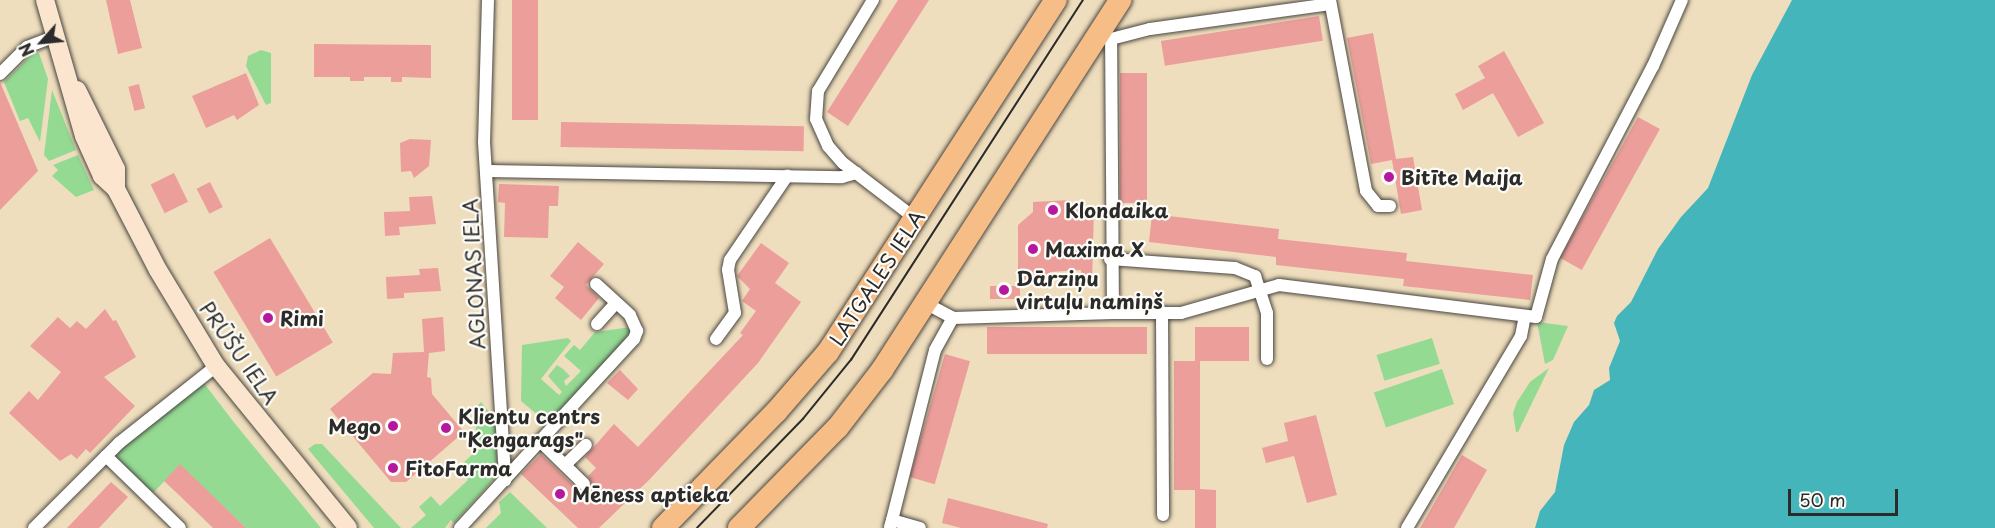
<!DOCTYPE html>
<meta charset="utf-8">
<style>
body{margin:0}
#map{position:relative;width:1995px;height:528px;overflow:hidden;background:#efdebd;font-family:"Playpen Sans",sans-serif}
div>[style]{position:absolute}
.green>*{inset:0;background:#94da93;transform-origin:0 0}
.water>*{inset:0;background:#45b5bc}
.building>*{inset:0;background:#eb9e9a;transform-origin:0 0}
.roads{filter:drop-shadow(0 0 2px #484641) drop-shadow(0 0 2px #484641)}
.street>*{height:12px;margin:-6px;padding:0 6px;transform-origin:6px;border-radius:6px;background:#fff}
.secondary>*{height:18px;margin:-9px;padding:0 9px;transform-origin:9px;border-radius:9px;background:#fbe5cf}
.highway>*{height:22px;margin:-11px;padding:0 11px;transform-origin:11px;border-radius:11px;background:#f6be86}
.tram>*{height:1.5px;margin:-0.75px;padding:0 0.75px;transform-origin:0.75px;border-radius:0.75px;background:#2b2b2b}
.dots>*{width:16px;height:16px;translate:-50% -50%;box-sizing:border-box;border:3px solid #fdfcf7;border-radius:50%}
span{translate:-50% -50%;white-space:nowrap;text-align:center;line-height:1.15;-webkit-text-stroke:4.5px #fdfcf7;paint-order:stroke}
.poi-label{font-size:20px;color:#2b2b2b;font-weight:700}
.left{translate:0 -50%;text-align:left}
.right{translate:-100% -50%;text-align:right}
.street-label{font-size:20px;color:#2b2b2b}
.north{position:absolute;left:12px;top:12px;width:60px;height:60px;-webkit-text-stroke:4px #fdfcf7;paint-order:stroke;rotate:243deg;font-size:16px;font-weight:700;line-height:24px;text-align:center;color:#2b2b2b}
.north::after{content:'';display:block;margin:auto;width:21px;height:27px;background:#2b2b2b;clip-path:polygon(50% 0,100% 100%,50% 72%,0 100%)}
.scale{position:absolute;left:1788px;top:489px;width:110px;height:27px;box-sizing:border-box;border:3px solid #2b2b2b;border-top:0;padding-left:8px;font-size:18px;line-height:21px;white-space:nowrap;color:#2b2b2b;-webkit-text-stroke:4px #fdfcf7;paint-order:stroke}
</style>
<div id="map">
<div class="green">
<i style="clip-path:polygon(261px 50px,271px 53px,271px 103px,266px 105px,246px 66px,248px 56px)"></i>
<i style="clip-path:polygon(39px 53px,48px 79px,40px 142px,28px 118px,20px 121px,4px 82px,32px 54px)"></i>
<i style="clip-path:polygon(52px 90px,76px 150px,49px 161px,44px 155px)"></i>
<i style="clip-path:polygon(78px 155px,94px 190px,76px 197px,52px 176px,58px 170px,53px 165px)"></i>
<i style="clip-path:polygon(1537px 322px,1568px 326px,1553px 360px,1545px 364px)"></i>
<i style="clip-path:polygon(631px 327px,628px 341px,551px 426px,521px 401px,522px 345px,568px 338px,571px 341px,541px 379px,559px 395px,562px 392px,548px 376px,557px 365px,563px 369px,570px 376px,564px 381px,566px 386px,581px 371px,564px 356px,574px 345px,580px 350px,595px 332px)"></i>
<i style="left:1432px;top:338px;width:27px;height:58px;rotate:73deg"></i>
<i style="clip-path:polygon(1549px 368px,1518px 432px,1516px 432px,1513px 413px,1517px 402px,1530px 382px)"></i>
<i style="left:1442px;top:369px;width:37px;height:72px;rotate:71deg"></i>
<i style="clip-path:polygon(203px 382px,236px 425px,321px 528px,246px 528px,180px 465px,152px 494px,117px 461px,119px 450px)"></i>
<i style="clip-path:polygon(481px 402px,495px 419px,498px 469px,494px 479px,454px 523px,451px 520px,445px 528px,411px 528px,426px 515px,419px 507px,431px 496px,440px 506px,468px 480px,458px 468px,477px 450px,475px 409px)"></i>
<i style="clip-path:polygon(315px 444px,322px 444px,401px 528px,374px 528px,308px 449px)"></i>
<i style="clip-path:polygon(510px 492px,547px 528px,486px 528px,501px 513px,499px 502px)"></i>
</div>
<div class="water">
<i style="clip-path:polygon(1792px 0,1995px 0,1995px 528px,1535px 528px,1540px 511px,1555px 492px,1564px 445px,1574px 422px,1589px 405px,1594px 390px,1610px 380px,1609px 368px,1620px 341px,1614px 323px,1617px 316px,1631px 302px,1658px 249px,1681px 217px,1708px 188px,1752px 75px)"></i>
</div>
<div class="building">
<i style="clip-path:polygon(106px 0,130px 0,142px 48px,118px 54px)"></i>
<i style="left:512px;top:0;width:26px;height:120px"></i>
<i style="clip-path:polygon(898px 0,929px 0,848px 126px,827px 112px)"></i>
<i style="left:1319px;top:16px;width:25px;height:160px;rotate:81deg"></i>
<i style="clip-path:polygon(1373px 33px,1396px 159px,1413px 157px,1422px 210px,1401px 214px,1392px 160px,1371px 164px,1347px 38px)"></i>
<i style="clip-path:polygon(314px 44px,431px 45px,431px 78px,402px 77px,402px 82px,391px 82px,391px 77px,364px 77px,364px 81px,350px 81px,350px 77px,314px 77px)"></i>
<i style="clip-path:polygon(1504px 51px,1544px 123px,1518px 137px,1493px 93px,1463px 110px,1455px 94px,1485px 78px,1478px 66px)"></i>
<i style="clip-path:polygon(246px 73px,259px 105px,237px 120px,234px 115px,206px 128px,192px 96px)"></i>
<i style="left:1120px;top:73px;width:27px;height:130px"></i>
<i style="clip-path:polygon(0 82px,38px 171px,0 210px)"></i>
<i style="left:139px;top:84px;width:25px;height:11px;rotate:76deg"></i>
<i style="left:1638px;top:117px;width:25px;height:161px;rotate:29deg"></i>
<i style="left:561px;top:122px;width:243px;height:25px;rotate:1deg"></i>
<i style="clip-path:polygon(410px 139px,431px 140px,429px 166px,414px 178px,411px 171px,401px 172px,400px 143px)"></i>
<i style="left:174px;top:173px;width:32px;height:26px;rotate:64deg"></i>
<i style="left:210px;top:182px;width:28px;height:15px;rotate:63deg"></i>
<i style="clip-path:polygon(499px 184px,559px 186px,558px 206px,549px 206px,548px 238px,504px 237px,505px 203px,498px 202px)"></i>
<i style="clip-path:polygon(432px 196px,436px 224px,399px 227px,400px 235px,385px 236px,384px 212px,410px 211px,409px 197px)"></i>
<i style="clip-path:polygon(1070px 200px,1070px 210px,1094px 208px,1092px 283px,1080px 283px,1081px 270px,1050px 272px,1050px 284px,1018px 283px,1018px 225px,1033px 212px,1033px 202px)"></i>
<i style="clip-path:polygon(1152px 214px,1279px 229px,1278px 239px,1407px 253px,1406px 261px,1533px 275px,1530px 300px,1403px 286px,1404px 279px,1276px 265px,1276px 257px,1149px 242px)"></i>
<i style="left:270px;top:238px;width:122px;height:66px;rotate:59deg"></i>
<i style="clip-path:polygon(578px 242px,604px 264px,586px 285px,599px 298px,581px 320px,555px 298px,564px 287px,550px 276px)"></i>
<i style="clip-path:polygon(761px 243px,789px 263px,775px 283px,801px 302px,758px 363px,650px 479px,599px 528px,578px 528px,521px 474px,541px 454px,578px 490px,586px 492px,592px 485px,588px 476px,596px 468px,585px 457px,614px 424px,638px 447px,743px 335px,740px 333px,756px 311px,742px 301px,750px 289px,737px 276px)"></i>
<i style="clip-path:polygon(438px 268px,441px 291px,404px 293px,404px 298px,387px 299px,386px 277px,420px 275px,419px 269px)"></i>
<i style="left:990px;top:286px;width:30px;height:13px"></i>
<i style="clip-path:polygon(105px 309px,113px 321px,116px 320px,136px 357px,104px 377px,135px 406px,90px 453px,86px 449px,77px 459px,71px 454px,60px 461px,9px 413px,29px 391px,38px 400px,61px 372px,30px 346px,58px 317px,70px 328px,77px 321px,86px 329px)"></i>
<i style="clip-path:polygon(443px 317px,445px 351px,429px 353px,427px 377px,431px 378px,432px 394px,464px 432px,406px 482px,391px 482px,330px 409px,373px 373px,391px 374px,393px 353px,424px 352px,422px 319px)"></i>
<i style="left:987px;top:327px;width:160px;height:27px"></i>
<i style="left:1195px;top:327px;width:54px;height:34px"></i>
<i style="left:945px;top:354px;width:26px;height:128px;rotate:16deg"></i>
<i style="clip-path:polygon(1174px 361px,1200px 361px,1200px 489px,1216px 490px,1216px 528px,1195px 528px,1195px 490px,1174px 490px)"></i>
<i style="clip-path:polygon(620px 370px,638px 389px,628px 400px,607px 383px)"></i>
<i style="clip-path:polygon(1316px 415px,1337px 495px,1307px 503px,1294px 456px,1266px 463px,1262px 448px,1288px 441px,1284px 423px)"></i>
<i style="clip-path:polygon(1462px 455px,1487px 470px,1454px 528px,1420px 528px)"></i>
<i style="clip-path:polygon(180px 464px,246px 528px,213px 528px,180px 496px,164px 481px)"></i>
<i style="clip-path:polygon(111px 482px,128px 497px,99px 528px,67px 528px)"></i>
<i style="clip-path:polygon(948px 498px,1048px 524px,1047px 528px,961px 528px,942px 523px)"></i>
</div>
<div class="roads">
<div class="street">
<i style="left:488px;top:0;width:142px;rotate:91.6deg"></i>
<i style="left:484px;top:142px;width:339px;rotate:86.4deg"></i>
<i style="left:873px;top:0;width:106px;rotate:121.1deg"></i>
<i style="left:818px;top:91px;width:28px;rotate:94deg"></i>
<i style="left:816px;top:119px;width:30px;rotate:66deg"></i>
<i style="left:828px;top:146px;width:23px;rotate:49deg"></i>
<i style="left:843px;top:163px;width:92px;rotate:37.5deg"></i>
<i style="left:1330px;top:0;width:194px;rotate:79.3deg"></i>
<i style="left:1366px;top:191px;width:19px;rotate:51deg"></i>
<i style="left:1378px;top:206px;width:12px"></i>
<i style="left:1106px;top:36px;width:6px;rotate:31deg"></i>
<i style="left:1111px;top:39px;width:40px;rotate:-14.4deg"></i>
<i style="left:1150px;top:29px;width:182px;rotate:-7.9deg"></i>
<i style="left:0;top:74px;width:38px;rotate:-45deg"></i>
<i style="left:27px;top:47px;width:30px;rotate:-21deg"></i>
<i style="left:488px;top:171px;width:354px;rotate:1deg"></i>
<i style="left:842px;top:177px;width:15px;rotate:-16deg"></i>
<i style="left:1110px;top:259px;width:125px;rotate:4.1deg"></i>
<i style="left:1235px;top:268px;width:22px;rotate:22deg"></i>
<i style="left:1255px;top:276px;width:39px;rotate:72deg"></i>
<i style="left:1267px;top:313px;width:46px;rotate:90deg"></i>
<i style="left:927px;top:304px;width:30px;rotate:28deg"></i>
<i style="left:953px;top:318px;width:160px;rotate:-1.8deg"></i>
<i style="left:1113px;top:313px;width:274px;rotate:-90.4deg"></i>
<i style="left:1162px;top:312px;width:203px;rotate:89.7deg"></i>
<i style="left:1113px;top:313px;width:68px"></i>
<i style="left:1181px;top:313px;width:102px;rotate:-15.9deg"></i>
<i style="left:1279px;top:285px;width:259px;rotate:7.1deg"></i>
<i style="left:1536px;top:317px;width:60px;rotate:-74.6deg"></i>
<i style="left:1552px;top:259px;width:218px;rotate:-62.4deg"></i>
<i style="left:1653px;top:66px;width:72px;rotate:-66.3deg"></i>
<i style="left:597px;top:324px;width:28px;rotate:-48deg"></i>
<i style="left:716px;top:339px;width:32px;rotate:-54deg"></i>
<i style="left:735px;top:313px;width:44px;rotate:-99.2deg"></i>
<i style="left:728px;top:270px;width:10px;rotate:-79deg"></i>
<i style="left:730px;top:260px;width:102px;rotate:-55.8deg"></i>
<i style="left:541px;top:442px;width:60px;rotate:44.3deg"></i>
<i style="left:106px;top:456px;width:103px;rotate:44.2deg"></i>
<i style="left:565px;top:465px;width:29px;rotate:-44deg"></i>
<i style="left:892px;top:520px;width:175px;rotate:-75.8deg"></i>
<i style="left:935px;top:350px;width:37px;rotate:-61deg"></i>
<i style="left:890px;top:527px;width:7px;rotate:-74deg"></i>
<i style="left:892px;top:520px;width:29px;rotate:16deg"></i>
<i style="left:34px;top:528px;width:120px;rotate:-45deg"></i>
<i style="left:119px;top:443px;width:124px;rotate:-38.4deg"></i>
<i style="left:460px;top:528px;width:257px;rotate:-47.4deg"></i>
<i style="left:634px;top:339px;width:9px;rotate:-69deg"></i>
<i style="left:637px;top:331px;width:17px;rotate:-114deg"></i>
<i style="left:630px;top:315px;width:46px;rotate:-137.6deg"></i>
<i style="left:1407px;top:528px;width:223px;rotate:-59.3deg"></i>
<i style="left:1521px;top:336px;width:20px;rotate:-79deg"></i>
</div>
<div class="secondary">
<i style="left:45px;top:0;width:141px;rotate:74deg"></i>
<i style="left:84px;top:136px;width:44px;rotate:65.8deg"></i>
<i style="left:102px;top:176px;width:19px;rotate:43deg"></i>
<i style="left:116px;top:189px;width:91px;rotate:62.6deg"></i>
<i style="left:158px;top:270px;width:112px;rotate:58.9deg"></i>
<i style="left:216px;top:366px;width:209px;rotate:50.8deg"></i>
<i style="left:77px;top:90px;width:88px;rotate:63.7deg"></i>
<i style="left:116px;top:169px;width:20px;rotate:90deg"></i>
</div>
<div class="highway">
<i style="left:663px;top:528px;width:162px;rotate:-45.8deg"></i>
<i style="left:776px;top:412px;width:79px;rotate:-49.1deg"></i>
<i style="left:828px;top:352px;width:419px;rotate:-57.1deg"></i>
<i style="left:739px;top:528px;width:141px;rotate:-45.6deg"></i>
<i style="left:838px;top:427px;width:72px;rotate:-52.3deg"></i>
<i style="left:882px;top:370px;width:440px;rotate:-57.2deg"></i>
</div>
</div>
<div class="tram">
<i style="left:697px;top:528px;width:152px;rotate:-45.8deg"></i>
<i style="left:803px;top:419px;width:76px;rotate:-50.9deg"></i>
<i style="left:851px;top:360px;width:428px;rotate:-57.2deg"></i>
</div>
<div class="dots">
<i style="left:1389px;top:177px;background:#b5179e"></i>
<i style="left:1053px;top:210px;background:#b5179e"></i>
<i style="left:1033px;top:249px;background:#b5179e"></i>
<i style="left:1004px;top:290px;background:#b5179e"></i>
<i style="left:268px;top:318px;background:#b5179e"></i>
<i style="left:393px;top:426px;background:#b5179e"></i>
<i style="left:446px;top:428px;background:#b5179e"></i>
<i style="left:393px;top:468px;background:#b5179e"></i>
<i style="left:560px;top:494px;background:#b5179e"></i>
</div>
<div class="poi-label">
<span class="left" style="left:1401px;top:177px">Bitīte Maija</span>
<span class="left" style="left:1065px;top:210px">Klondaika</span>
<span class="left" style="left:1045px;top:249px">Maxima X</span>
<span class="left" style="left:1016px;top:290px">Dārziņu<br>virtuļu namiņš</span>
<span class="left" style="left:280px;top:318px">Rimi</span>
<span class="left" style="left:458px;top:428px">Klientu centrs<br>"Ķengarags"</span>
<span class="right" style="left:381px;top:426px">Mego</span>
<span class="left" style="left:405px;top:468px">FitoFarma</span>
<span class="left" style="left:572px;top:494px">Mēness aptieka</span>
</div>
<div class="street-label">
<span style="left:474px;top:274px;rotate:-93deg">AGLONAS IELA</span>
<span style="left:877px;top:278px;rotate:-57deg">LATGALES IELA</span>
<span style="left:239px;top:353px;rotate:55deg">PRŪŠU IELA</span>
</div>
<div class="north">N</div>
<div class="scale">50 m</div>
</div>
